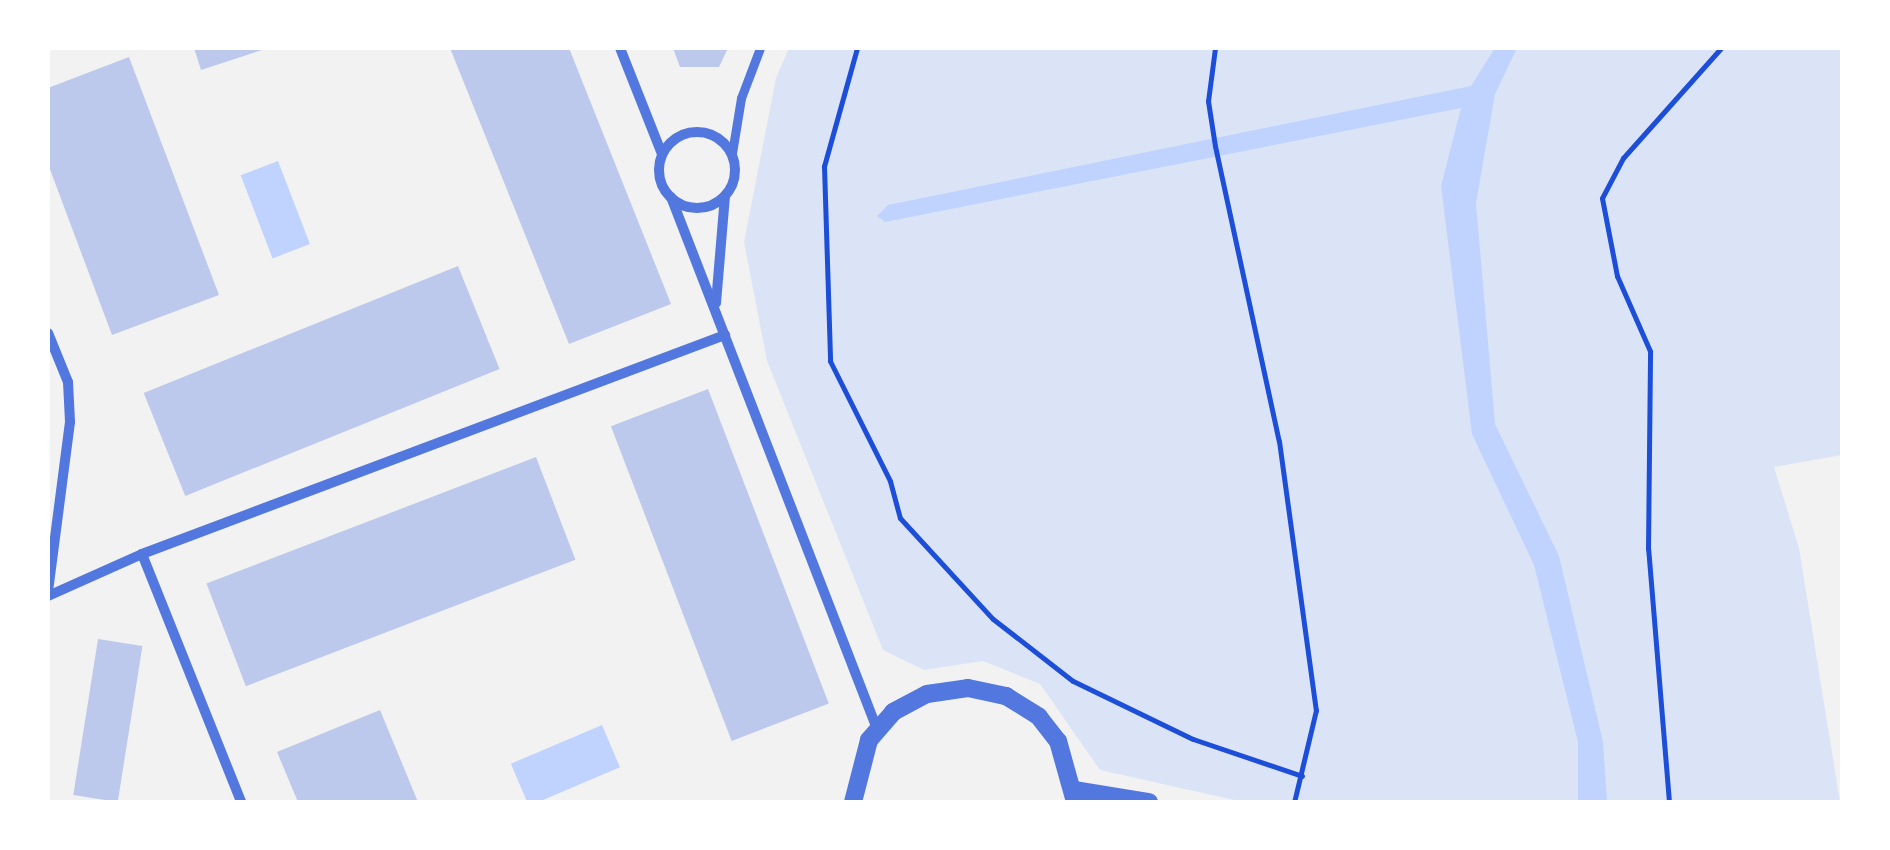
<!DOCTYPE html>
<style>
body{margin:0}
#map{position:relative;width:1890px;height:850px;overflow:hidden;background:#f2f2f2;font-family:"Libre Baskerville",serif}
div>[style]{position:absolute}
.green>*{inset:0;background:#dbe4f7}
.water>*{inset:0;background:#bfd3fe;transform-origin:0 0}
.building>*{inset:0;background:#bdc9ec;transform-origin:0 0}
.path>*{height:5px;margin:-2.5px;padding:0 2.5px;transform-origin:2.5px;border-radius:2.5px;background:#1d4ed8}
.pedestrian>*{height:9px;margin:-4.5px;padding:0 4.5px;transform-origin:4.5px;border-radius:4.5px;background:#5277de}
.minor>*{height:10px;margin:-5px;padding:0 5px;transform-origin:5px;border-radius:5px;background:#5277de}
.minor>.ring{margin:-5px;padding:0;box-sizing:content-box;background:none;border:10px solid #5277de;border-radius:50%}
.tertiary>*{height:18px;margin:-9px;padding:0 9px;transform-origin:9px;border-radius:9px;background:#5277de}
span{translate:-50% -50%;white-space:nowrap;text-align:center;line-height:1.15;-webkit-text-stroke:10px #fff;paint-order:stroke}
.frame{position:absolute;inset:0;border:50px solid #fff;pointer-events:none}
</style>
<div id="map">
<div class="green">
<i style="clip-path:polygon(789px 48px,1842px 48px,1842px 455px,1774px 467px,1799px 548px,1840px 802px,1243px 802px,1100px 770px,1040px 684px,983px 661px,924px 670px,883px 650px,767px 361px,744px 242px,776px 78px)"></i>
</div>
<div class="water">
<i style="clip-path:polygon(1495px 48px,1517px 48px,1495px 94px,1476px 203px,1495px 424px,1559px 556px,1603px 742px,1607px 802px,1578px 802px,1578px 742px,1534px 565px,1472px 434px,1441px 186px,1461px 108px,885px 222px,877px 216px,888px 205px,1471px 86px)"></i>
<i style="left:278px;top:161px;width:89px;height:40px;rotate:69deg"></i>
<i style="left:602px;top:725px;width:46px;height:99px;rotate:67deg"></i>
</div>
<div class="building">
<i style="clip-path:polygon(194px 48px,268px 48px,201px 70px)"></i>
<i style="clip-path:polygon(450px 48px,569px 48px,671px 304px,569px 344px)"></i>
<i style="clip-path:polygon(673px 48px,728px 48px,719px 67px,680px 67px)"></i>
<i style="clip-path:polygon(129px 57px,219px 295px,112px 335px,48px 164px,48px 88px)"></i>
<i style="left:458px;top:266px;width:111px;height:339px;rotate:68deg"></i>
<i style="left:708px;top:389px;width:337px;height:104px;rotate:69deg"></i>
<i style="left:536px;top:457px;width:110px;height:353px;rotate:69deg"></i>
<i style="left:98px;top:639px;width:45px;height:158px;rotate:9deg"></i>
<i style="clip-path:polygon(380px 710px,418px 802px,298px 802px,277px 752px)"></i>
</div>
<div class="path">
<i style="left:857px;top:48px;width:123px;rotate:105.6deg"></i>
<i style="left:824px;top:166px;width:195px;rotate:88.2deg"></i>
<i style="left:830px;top:361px;width:134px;rotate:63.4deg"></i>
<i style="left:890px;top:481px;width:38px;rotate:75deg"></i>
<i style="left:900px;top:518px;width:137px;rotate:47.4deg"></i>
<i style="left:993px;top:619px;width:101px;rotate:37.8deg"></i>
<i style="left:1073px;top:681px;width:133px;rotate:25.8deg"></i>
<i style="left:1193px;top:739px;width:115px;rotate:18.7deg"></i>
<i style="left:1215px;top:48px;width:53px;rotate:97.5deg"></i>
<i style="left:1208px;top:101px;width:46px;rotate:81.2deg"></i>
<i style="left:1215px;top:146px;width:302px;rotate:77.8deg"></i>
<i style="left:1279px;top:441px;width:272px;rotate:82.2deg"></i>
<i style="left:1316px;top:710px;width:95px;rotate:103.4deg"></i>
<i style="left:1669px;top:802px;width:254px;rotate:-94.7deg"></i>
<i style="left:1648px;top:549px;width:198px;rotate:-89.4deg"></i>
<i style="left:1650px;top:351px;width:82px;rotate:-113.7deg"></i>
<i style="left:1617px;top:276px;width:79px;rotate:-100.9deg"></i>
<i style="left:1602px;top:198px;width:45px;rotate:-62.3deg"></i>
<i style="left:1623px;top:158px;width:147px;rotate:-48.3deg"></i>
</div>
<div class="pedestrian">
<i style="left:732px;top:153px;width:56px;rotate:-80.7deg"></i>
<i style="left:741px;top:98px;width:53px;rotate:-69.2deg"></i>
</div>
<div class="minor">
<i style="left:620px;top:48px;width:114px;rotate:68.4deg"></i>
<i class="ring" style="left:659px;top:132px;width:66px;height:66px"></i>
<i style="left:671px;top:197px;width:570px;rotate:68.83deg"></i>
<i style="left:716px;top:303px;width:107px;rotate:-85.2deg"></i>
<i style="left:48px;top:333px;width:53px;rotate:67.8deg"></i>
<i style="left:68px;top:382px;width:40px;rotate:87.1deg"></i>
<i style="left:70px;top:422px;width:170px;rotate:97.4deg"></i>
<i style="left:142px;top:554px;width:267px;rotate:68.2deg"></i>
<i style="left:48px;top:596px;width:103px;rotate:-24.1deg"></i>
<i style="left:142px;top:554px;width:623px;rotate:-20.59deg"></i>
</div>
<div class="tertiary">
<i style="left:1074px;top:790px;width:76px;rotate:9.1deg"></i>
<i style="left:853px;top:802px;width:64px;rotate:-75.5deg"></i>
<i style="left:869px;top:740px;width:37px;rotate:-49deg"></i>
<i style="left:893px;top:712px;width:38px;rotate:-28deg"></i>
<i style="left:927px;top:694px;width:41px;rotate:-8.3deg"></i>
<i style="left:968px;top:688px;width:39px;rotate:12deg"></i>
<i style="left:1006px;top:696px;width:39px;rotate:32deg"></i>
<i style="left:1039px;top:717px;width:31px;rotate:52deg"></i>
<i style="left:1058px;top:741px;width:63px;rotate:74.4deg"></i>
</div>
<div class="frame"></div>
</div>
